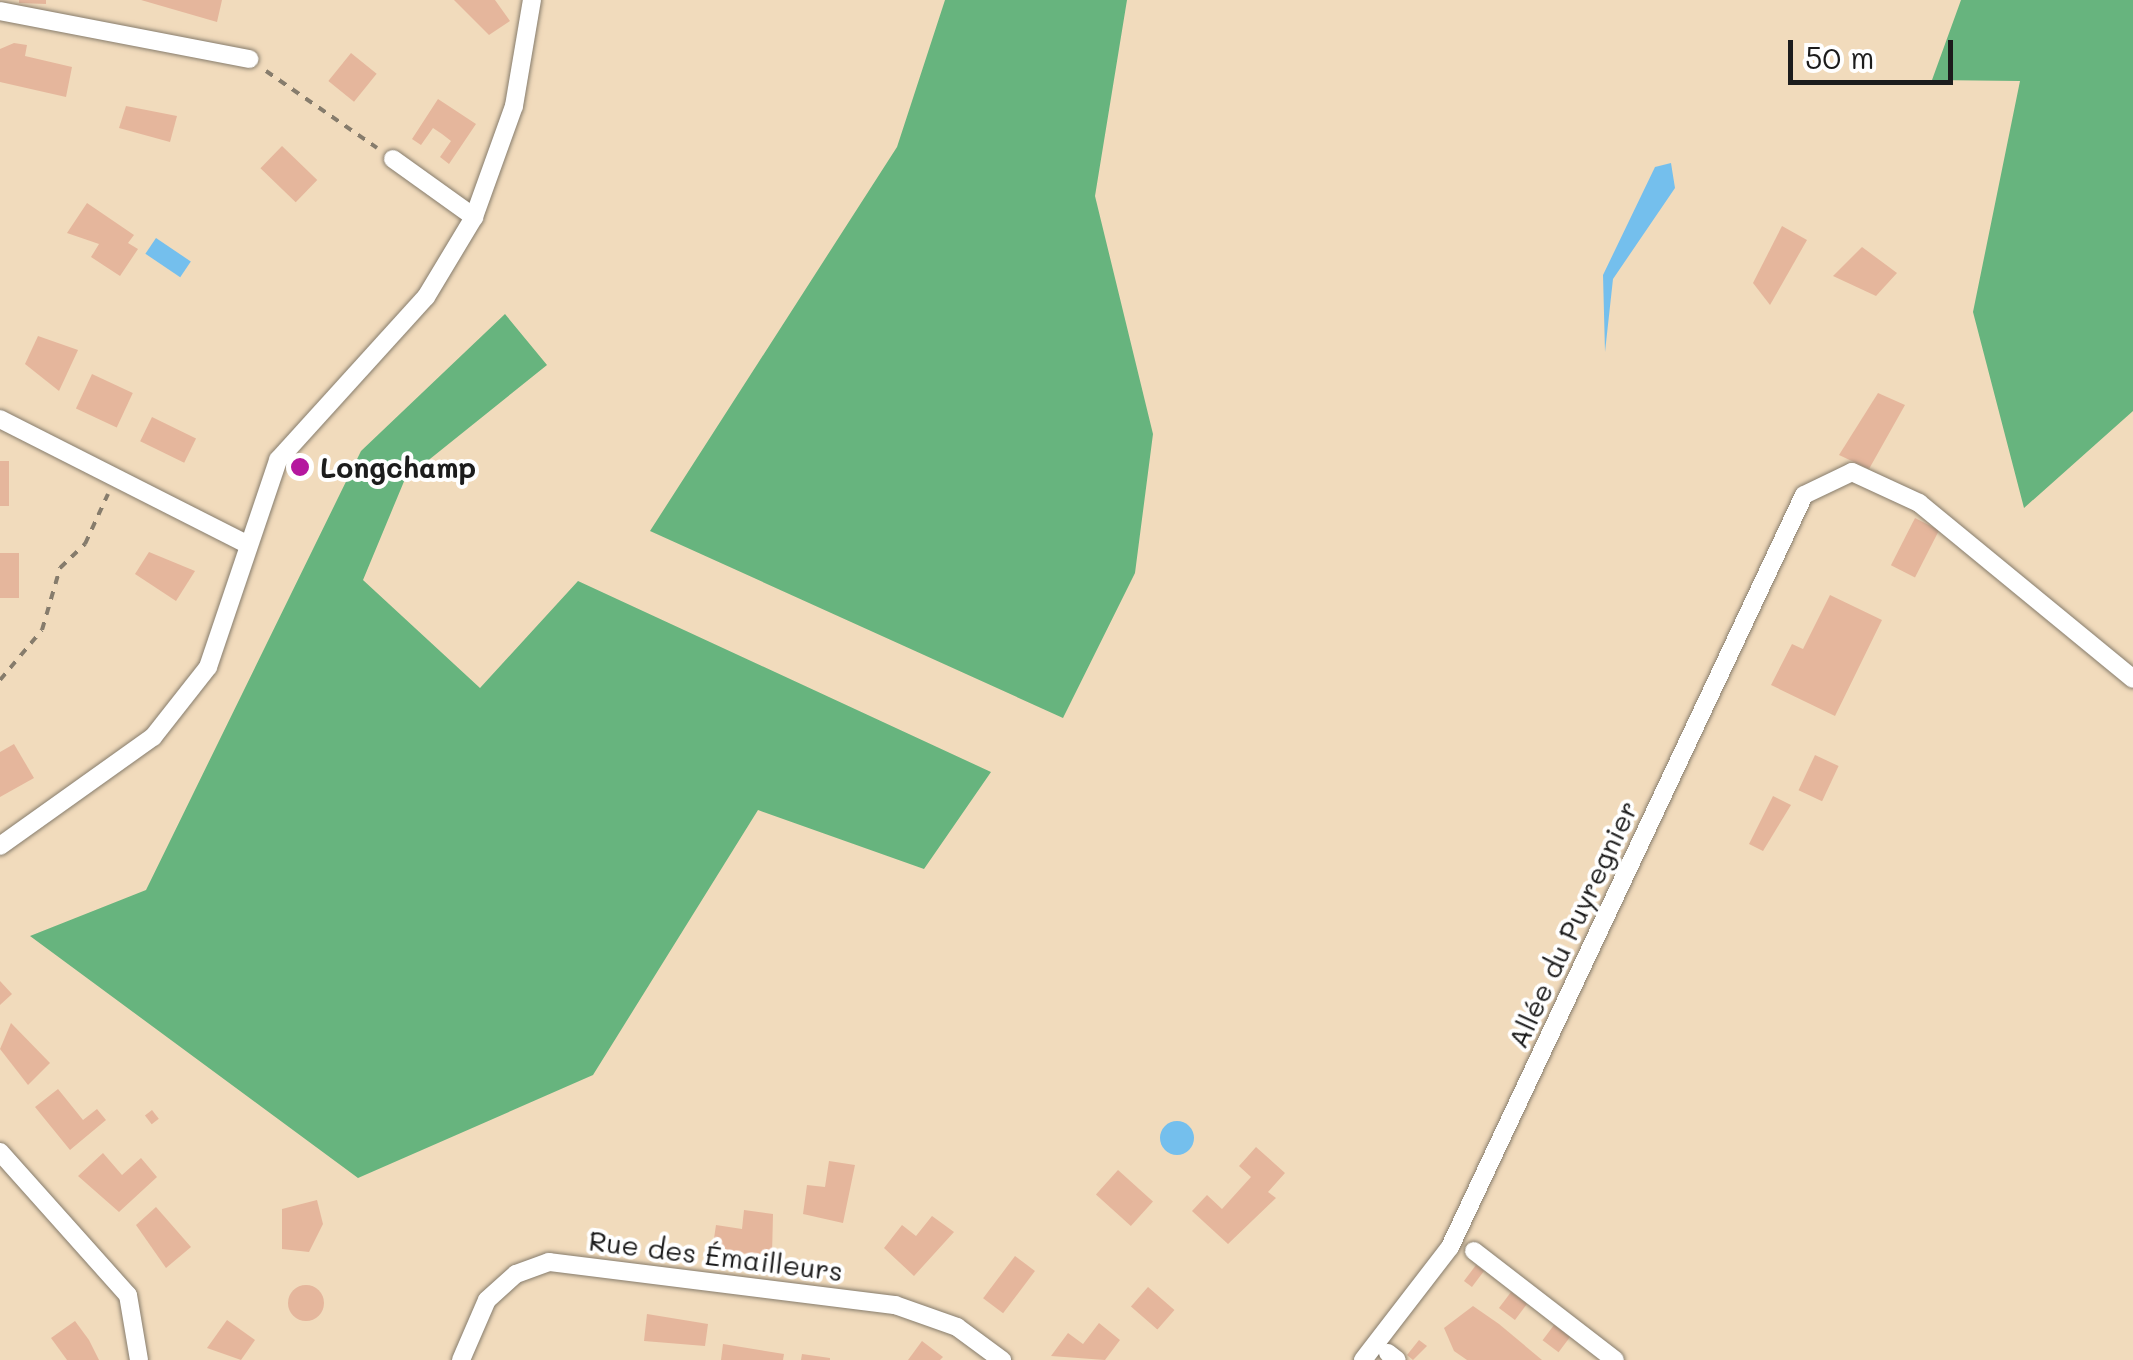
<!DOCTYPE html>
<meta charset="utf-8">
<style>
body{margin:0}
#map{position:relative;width:2133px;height:1360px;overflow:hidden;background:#f1dbbc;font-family:Mali,sans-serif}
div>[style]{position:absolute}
.forest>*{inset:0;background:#67b47e}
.water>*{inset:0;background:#74bfed;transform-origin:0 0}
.round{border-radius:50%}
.building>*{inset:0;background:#e5b69c;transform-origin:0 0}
.path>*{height:4px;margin-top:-2px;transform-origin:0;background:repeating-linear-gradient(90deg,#867c6c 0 8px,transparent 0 16px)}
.roads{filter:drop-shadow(0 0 2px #867c6c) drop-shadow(0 0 2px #867c6c)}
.street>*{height:18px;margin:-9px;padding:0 9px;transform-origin:9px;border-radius:9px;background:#fff}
.dots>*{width:28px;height:28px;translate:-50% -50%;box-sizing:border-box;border:5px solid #fff;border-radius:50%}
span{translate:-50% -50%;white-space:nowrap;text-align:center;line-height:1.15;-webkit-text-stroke:8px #fff;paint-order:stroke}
.poi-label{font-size:28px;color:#1c1c1c;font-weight:700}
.left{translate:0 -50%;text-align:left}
.street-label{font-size:28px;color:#1c1c1c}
.scale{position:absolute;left:1788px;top:40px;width:165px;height:45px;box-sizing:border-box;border:5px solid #1c1c1c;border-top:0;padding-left:12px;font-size:30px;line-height:35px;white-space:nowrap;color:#1c1c1c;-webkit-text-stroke:8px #fff;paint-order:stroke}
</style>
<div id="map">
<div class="forest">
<i style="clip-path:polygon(945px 0,1127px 0,1095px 196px,1153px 434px,1135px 573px,1063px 718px,650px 531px,897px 147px)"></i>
<i style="clip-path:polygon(1961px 0,2133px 0,2133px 411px,2024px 508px,1973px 312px,2020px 81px,1932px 80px)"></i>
<i style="clip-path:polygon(505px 314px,547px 365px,405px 479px,363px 580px,480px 688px,578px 581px,991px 772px,924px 869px,758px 810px,593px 1075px,358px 1178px,30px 936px,146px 890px,361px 451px)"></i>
</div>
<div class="water">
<i style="clip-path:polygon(1671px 163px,1675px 188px,1613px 279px,1605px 352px,1603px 275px,1655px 167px)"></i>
<i style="left:156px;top:238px;width:42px;height:19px;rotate:34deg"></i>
<i class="round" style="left:1160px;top:1121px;width:34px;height:34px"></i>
</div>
<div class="building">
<i style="clip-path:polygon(19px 0,46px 0,46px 4px,19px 3px)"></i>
<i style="clip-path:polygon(141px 0,222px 0,217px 22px)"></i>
<i style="clip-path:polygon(454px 0,495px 0,510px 21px,489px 35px)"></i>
<i style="clip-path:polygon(14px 43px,27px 45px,25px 56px,72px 67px,66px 97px,0 82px,0 49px)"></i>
<i style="left:351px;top:53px;width:33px;height:36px;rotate:39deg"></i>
<i style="clip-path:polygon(438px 99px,476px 124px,449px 164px,440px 157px,451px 141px,442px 134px,433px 128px,421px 145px,412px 139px)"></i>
<i style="clip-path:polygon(126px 106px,177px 116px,170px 142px,119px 128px)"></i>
<i style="left:282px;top:146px;width:49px;height:31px;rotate:44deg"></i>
<i style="clip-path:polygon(87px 203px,134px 235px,128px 243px,138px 249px,120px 276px,91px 257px,99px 244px,67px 233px)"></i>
<i style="clip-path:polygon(1782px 226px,1807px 240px,1770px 305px,1753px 283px)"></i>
<i style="clip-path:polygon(1862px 247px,1897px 273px,1876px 296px,1833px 276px)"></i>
<i style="clip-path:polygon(38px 336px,78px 350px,59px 391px,25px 364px)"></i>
<i style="left:92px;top:374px;width:45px;height:38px;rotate:25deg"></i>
<i style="clip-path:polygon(1878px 393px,1905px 405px,1869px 469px,1839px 455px)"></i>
<i style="left:152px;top:417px;width:49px;height:27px;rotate:26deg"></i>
<i style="left:0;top:461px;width:9px;height:45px"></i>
<i style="left:1915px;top:518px;width:27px;height:53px;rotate:27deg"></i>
<i style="clip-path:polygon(149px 552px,195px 571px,176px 601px,135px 574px)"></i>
<i style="left:19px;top:553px;width:45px;height:19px;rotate:90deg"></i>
<i style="clip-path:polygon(1830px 595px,1882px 620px,1835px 716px,1771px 685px,1792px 644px,1803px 649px)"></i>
<i style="clip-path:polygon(14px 744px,34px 778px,0 797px,0 752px)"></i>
<i style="left:1815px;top:755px;width:26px;height:39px;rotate:25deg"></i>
<i style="clip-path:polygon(1773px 796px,1791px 805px,1763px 851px,1749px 844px)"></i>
<i style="clip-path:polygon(0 981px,12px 994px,0 1005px)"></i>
<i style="clip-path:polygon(11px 1023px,50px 1063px,28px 1085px,0 1049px)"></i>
<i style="clip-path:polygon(58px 1089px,83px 1120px,97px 1109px,106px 1120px,70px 1150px,35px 1107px)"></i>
<i style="left:152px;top:1110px;width:11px;height:9px;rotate:52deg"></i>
<i style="clip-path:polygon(1256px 1147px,1285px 1173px,1268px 1192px,1276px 1198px,1228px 1244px,1192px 1211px,1207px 1195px,1222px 1209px,1251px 1177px,1239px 1166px)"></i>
<i style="clip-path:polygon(103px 1153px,122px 1175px,141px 1158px,157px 1177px,119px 1212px,78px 1176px)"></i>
<i style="clip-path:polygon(829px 1161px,855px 1165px,843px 1223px,803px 1214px,807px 1185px,825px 1187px)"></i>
<i style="left:1118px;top:1170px;width:47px;height:33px;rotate:42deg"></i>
<i style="clip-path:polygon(317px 1200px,323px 1224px,309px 1252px,282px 1249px,282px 1209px)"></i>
<i style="clip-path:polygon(156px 1207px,191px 1247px,166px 1268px,136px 1225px)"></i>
<i style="clip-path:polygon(744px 1210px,773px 1214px,772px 1255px,712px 1252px,716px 1225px,742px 1229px)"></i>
<i style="clip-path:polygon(932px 1216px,954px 1232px,914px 1276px,884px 1248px,902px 1225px,916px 1236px)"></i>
<i style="left:1015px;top:1256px;width:25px;height:53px;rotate:37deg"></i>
<i style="left:1476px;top:1265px;width:10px;height:20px;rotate:37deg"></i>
<i class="round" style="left:288px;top:1285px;width:36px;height:36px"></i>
<i style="left:1148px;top:1287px;width:35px;height:26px;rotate:41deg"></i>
<i style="left:1511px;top:1292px;width:20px;height:20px;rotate:37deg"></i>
<i style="clip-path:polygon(1473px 1306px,1499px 1324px,1542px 1360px,1467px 1360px,1454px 1351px,1444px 1328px)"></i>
<i style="clip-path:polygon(647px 1314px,708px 1324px,705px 1346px,644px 1341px)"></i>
<i style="clip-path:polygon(227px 1320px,255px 1340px,241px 1360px,207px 1348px)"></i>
<i style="clip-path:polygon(75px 1321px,89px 1340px,99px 1360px,67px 1360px,51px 1338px)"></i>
<i style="clip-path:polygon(1099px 1323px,1120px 1340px,1105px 1360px,1051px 1356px,1068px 1333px,1083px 1344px)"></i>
<i style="left:1554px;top:1325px;width:20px;height:19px;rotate:37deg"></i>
<i style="clip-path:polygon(1419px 1340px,1427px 1346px,1413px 1360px,1407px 1355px)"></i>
<i style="clip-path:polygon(922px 1341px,943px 1357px,940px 1360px,908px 1360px)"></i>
<i style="clip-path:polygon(723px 1344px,784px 1354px,783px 1360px,721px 1360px)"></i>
<i style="clip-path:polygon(802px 1354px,830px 1358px,830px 1360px,801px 1360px)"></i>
</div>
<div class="path">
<i style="left:266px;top:71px;width:135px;rotate:34.7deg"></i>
<i style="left:0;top:680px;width:65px;rotate:-50deg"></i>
<i style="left:42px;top:630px;width:65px;rotate:-73.8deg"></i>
<i style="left:60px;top:568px;width:35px;rotate:-44deg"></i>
<i style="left:85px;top:544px;width:55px;rotate:-65.3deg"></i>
</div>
<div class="roads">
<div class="street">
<i style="left:0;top:11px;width:254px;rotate:10.9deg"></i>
<i style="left:393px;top:159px;width:100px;rotate:35.6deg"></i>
<i style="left:0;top:419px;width:278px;rotate:26.9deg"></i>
<i style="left:0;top:846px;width:188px;rotate:-35.5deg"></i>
<i style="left:153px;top:737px;width:89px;rotate:-51.8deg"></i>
<i style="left:208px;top:667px;width:219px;rotate:-71.3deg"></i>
<i style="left:278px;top:460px;width:220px;rotate:-47.8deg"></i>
<i style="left:426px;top:297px;width:93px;rotate:-59deg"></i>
<i style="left:474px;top:217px;width:118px;rotate:-70.2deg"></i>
<i style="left:514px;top:106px;width:108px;rotate:-80.4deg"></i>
<i style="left:0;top:1152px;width:192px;rotate:48.2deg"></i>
<i style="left:128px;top:1295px;width:66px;rotate:80.4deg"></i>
<i style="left:1474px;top:1251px;width:178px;rotate:37.7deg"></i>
<i style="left:1388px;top:1353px;width:11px;rotate:38deg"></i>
<i style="left:461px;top:1360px;width:65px;rotate:-66.6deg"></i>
<i style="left:487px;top:1300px;width:39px;rotate:-42deg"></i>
<i style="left:516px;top:1274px;width:35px;rotate:-20deg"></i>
<i style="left:549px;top:1262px;width:349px;rotate:7.1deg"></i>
<i style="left:895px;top:1305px;width:66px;rotate:19.5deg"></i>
<i style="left:957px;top:1327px;width:56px;rotate:36.3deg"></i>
<i style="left:1363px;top:1360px;width:143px;rotate:-52.4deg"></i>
<i style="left:1450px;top:1247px;width:831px;rotate:-64.79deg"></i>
<i style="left:1804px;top:495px;width:53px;rotate:-25.6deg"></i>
<i style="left:1852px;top:472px;width:74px;rotate:24.8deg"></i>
<i style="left:1919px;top:503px;width:277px;rotate:39.4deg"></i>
</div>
</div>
<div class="dots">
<i style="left:300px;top:467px;background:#b5179e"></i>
</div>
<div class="poi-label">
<span class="left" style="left:320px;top:467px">Longchamp</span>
</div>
<div class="street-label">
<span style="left:1572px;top:924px;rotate:-65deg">Allée du Puyregnier</span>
<span style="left:716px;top:1255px;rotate:7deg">Rue des Émailleurs</span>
</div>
<div class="scale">50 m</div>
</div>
